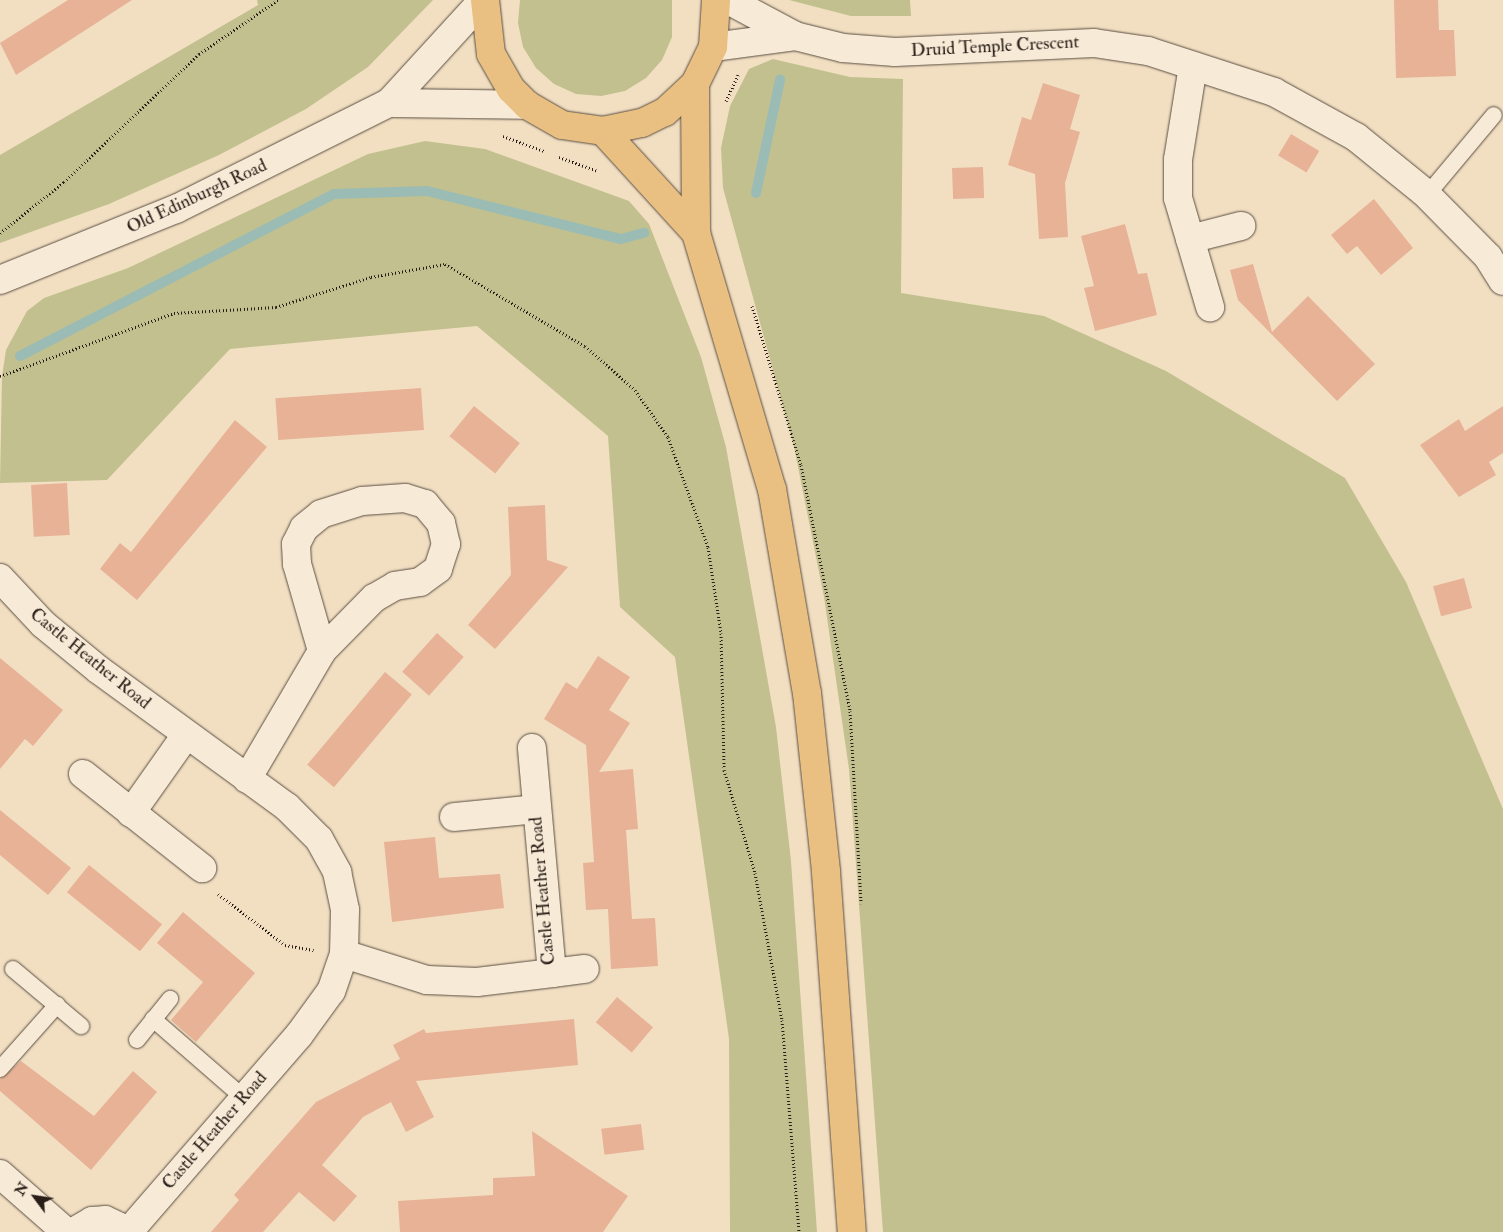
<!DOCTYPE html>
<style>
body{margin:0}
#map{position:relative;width:1503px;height:1232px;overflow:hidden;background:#f2dfc2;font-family:"IM FELL Double Pica",serif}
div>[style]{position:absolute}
.green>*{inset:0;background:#c2c08e}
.stream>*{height:10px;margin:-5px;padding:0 5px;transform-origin:5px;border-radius:5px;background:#9bbcb4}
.building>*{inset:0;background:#e7b296;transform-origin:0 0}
.path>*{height:3px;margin-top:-1.5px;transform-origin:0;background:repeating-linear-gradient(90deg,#281e17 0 1px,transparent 0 3.5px)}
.roads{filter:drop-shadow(0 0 1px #5a4e42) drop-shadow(0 0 1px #5a4e42)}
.service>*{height:16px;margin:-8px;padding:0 8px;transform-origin:8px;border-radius:8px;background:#f7ead7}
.minor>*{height:28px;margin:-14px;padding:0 14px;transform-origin:14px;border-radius:14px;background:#f7ead7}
.tertiary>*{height:28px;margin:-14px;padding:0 14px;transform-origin:14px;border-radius:14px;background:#f7ead7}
.primary>*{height:28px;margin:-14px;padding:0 14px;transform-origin:14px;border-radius:14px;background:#e9c081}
span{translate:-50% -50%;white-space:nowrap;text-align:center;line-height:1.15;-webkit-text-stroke:4px #f7ead7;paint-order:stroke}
.street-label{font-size:18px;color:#281e17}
.north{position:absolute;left:10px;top:1172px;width:50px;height:50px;-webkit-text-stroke:4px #f7ead7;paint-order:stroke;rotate:301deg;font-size:14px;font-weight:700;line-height:20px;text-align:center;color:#281e17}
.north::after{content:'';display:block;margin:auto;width:18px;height:22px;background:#281e17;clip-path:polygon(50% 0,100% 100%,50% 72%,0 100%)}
</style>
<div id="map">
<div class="green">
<i style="clip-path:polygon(257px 0,433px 0,368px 67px,306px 109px,219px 155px,109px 204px,0 243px,0 155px,258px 5px)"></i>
<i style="clip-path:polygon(520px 0,672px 0,672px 37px,662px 60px,646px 78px,625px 91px,601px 96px,576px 94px,554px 84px,536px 68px,523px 47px,518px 23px)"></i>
<i style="clip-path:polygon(789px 0,910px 0,911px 16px,851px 16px)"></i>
<i style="clip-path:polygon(773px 59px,850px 77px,903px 79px,901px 293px,1044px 316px,1166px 371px,1345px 478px,1406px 582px,1503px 809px,1503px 1232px,883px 1232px,849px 769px,824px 597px,794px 447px,723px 188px,721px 148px,730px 106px,749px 69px)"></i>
<i style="clip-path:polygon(425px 141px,485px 149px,629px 201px,649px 224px,701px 357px,726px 447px,776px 727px,791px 861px,817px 1232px,730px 1232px,729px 1039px,675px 657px,620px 607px,608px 436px,477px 326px,230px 349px,107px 480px,0 483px,2px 376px,6px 350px,27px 311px,44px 298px,128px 268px,368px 154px)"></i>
</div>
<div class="stream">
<i style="left:756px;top:193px;width:116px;rotate:-78deg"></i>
<i style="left:20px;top:356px;width:353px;rotate:-27.3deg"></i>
<i style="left:334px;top:194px;width:93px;rotate:-1.8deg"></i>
<i style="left:427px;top:191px;width:200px;rotate:13.9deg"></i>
<i style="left:621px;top:239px;width:24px;rotate:-15deg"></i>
</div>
<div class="building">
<i style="clip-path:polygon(68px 0,132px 0,16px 75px,0 43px)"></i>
<i style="clip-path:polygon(1394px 0,1438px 0,1439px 30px,1454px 30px,1456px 76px,1396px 78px)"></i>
<i style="clip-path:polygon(1043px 83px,1080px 95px,1070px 129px,1080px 132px,1065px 183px,1068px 237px,1039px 239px,1035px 174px,1008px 165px,1022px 117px,1031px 120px)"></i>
<i style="left:1291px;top:134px;width:33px;height:25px;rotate:31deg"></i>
<i style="left:983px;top:167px;width:31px;height:31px;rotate:88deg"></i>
<i style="clip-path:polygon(1374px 199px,1413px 248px,1381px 275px,1357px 246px,1347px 254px,1331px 235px)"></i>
<i style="clip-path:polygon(1125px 224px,1138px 274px,1147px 273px,1157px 315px,1095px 331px,1084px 288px,1094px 286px,1081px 236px)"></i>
<i style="clip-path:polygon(1253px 264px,1272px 332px,1308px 296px,1375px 364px,1337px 401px,1238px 300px,1230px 270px)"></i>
<i style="left:421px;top:388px;width:42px;height:146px;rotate:86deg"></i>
<i style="left:474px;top:406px;width:59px;height:39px;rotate:39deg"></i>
<i style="clip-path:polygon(1503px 406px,1503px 453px,1489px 462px,1496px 475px,1459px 497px,1420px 445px,1459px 419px,1465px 431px)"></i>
<i style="clip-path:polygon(235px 420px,267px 447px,137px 600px,100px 569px,120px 543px,131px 552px)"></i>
<i style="left:67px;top:483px;width:52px;height:36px;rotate:87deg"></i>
<i style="clip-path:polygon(545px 505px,547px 560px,568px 567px,495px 649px,468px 625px,511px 575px,508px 507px)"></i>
<i style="left:1464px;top:578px;width:31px;height:32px;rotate:75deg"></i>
<i style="left:437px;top:633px;width:36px;height:52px;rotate:42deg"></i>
<i style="clip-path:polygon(598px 656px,630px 677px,609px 710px,630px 723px,599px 772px,633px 769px,638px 829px,626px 830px,632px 919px,655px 918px,658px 966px,611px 969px,608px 909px,586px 910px,583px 863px,594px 862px,586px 745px,544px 719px,566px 682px,577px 689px)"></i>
<i style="clip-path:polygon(0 658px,63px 710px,33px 746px,25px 739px,0 769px)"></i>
<i style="left:385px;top:672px;width:35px;height:121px;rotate:40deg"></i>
<i style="clip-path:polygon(0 810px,71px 868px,48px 895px,0 855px)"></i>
<i style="clip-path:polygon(435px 837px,439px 878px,500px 874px,504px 908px,392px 922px,384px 842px)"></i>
<i style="left:89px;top:865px;width:94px;height:35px;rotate:39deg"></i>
<i style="clip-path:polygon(183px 912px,255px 973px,196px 1042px,171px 1020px,203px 982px,157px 943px)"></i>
<i style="left:617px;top:997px;width:47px;height:33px;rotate:40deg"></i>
<i style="clip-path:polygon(574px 1019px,578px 1065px,416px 1081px,434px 1117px,406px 1132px,391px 1102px,363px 1117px,322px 1165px,357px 1196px,334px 1222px,299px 1192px,263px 1232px,211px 1232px,239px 1200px,234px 1195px,316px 1102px,400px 1059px,393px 1045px,424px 1029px,426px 1033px)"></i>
<i style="clip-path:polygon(21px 1061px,94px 1116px,133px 1071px,157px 1092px,91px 1170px,0 1091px,0 1079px)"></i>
<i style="left:641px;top:1124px;width:26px;height:40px;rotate:83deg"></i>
<i style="clip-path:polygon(532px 1131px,628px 1196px,603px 1232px,400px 1232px,398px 1201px,493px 1195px,493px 1178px,535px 1176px)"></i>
</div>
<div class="path">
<i style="left:726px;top:101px;width:29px;rotate:-65deg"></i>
<i style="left:503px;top:136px;width:44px;rotate:20.1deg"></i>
<i style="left:559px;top:157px;width:41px;rotate:19.7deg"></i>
<i style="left:0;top:233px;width:82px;rotate:-38.6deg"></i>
<i style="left:64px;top:182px;width:186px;rotate:-43.5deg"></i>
<i style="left:199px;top:54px;width:96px;rotate:-34.4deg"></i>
<i style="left:752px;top:306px;width:166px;rotate:72.9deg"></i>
<i style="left:801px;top:465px;width:251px;rotate:78.7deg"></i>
<i style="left:850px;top:711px;width:193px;rotate:86.7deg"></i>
<i style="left:0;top:376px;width:185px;rotate:-19.9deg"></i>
<i style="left:174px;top:313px;width:102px;rotate:-3.4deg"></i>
<i style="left:276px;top:307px;width:100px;rotate:-17.5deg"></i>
<i style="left:371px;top:277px;width:75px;rotate:-10deg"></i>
<i style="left:445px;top:264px;width:162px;rotate:30.4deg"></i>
<i style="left:585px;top:346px;width:67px;rotate:41.3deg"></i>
<i style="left:635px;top:390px;width:57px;rotate:54.9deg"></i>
<i style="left:668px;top:437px;width:117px;rotate:70deg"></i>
<i style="left:708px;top:547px;width:87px;rotate:81.4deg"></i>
<i style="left:721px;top:633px;width:137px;rotate:88.7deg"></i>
<i style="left:724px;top:770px;width:108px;rotate:73.2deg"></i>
<i style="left:755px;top:873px;width:149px;rotate:79.6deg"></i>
<i style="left:782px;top:1020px;width:213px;rotate:85.4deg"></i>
<i style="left:218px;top:894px;width:84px;rotate:37.3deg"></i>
<i style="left:285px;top:945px;width:29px;rotate:10deg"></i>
</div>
<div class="roads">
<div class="service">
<i style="left:1427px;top:195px;width:104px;rotate:-50.1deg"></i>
<i style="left:13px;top:969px;width:89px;rotate:40deg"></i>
<i style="left:153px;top:1019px;width:121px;rotate:41deg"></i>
<i style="left:137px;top:1040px;width:53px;rotate:-51.2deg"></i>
<i style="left:0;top:1069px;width:86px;rotate:-48.3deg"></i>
</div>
<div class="minor">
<i style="left:728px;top:0;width:76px;rotate:28.2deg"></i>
<i style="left:713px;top:47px;width:83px;rotate:-7.6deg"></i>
<i style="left:795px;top:36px;width:49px;rotate:14deg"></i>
<i style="left:843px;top:48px;width:52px;rotate:4.4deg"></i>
<i style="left:895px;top:52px;width:199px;rotate:-2.6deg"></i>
<i style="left:1094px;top:43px;width:55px;rotate:8.4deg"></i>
<i style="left:1148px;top:51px;width:133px;rotate:18deg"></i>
<i style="left:1274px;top:92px;width:94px;rotate:28.8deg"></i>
<i style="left:1356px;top:137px;width:87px;rotate:39deg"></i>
<i style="left:1424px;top:192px;width:91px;rotate:45.4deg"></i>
<i style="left:1488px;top:257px;width:28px;rotate:58deg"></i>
<i style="left:1193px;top:66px;width:95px;rotate:99.1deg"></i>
<i style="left:1178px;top:160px;width:38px;rotate:90deg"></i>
<i style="left:1178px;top:198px;width:114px;rotate:73.6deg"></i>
<i style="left:1190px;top:239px;width:53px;rotate:-14.3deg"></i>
<i style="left:0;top:578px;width:63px;rotate:46.9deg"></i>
<i style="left:43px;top:624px;width:72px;rotate:39.4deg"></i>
<i style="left:99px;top:670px;width:233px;rotate:36.1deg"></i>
<i style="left:287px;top:807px;width:45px;rotate:45deg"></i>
<i style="left:319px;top:839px;width:38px;rotate:61deg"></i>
<i style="left:337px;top:872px;width:39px;rotate:78deg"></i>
<i style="left:345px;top:910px;width:44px;rotate:91.3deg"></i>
<i style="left:344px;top:954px;width:39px;rotate:109deg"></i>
<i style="left:331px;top:991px;width:54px;rotate:126deg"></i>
<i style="left:299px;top:1035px;width:258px;rotate:130.9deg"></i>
<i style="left:83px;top:774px;width:152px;rotate:38.3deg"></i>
<i style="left:247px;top:779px;width:148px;rotate:-59.6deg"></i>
<i style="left:322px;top:651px;width:91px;rotate:-106deg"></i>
<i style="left:297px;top:564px;width:20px;rotate:-93deg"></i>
<i style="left:296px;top:544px;width:18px;rotate:-63deg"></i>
<i style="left:304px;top:528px;width:22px;rotate:-39deg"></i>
<i style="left:321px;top:514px;width:43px;rotate:-17.6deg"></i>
<i style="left:362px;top:501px;width:43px;rotate:-4deg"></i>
<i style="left:405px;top:498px;width:21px;rotate:17deg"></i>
<i style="left:425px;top:504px;width:25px;rotate:50deg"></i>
<i style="left:441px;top:523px;width:22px;rotate:77deg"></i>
<i style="left:446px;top:544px;width:26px;rotate:108deg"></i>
<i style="left:438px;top:569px;width:22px;rotate:144deg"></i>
<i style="left:420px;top:582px;width:25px;rotate:171deg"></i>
<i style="left:395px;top:586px;width:24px;rotate:150deg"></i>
<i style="left:374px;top:598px;width:74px;rotate:134.5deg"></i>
<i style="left:131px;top:813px;width:95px;rotate:-54.8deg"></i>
<i style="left:454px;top:817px;width:83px;rotate:-5.5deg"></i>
<i style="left:344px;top:954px;width:87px;rotate:17.4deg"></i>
<i style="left:427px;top:980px;width:50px;rotate:2.3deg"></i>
<i style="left:477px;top:982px;width:76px;rotate:-6.8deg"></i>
<i style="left:552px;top:973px;width:226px;rotate:-95.1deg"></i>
<i style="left:552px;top:973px;width:33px;rotate:-7deg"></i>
<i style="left:0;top:1174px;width:88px;rotate:41.3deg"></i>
<i style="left:73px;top:1232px;width:22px;rotate:-30deg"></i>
<i style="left:92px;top:1221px;width:13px;rotate:-4deg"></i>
<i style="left:105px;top:1220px;width:29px;rotate:25deg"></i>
</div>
<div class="tertiary">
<i style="left:389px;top:103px;width:138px;rotate:0.8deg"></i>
<i style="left:0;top:280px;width:190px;rotate:-22deg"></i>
<i style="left:176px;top:209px;width:238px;rotate:-26.5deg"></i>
<i style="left:389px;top:103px;width:139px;rotate:-47.6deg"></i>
</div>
<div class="primary">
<i style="left:485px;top:0;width:54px;rotate:83.7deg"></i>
<i style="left:491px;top:54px;width:40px;rotate:60.3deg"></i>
<i style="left:511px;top:89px;width:23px;rotate:45deg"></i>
<i style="left:527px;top:105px;width:40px;rotate:29.7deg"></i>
<i style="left:562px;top:125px;width:41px;rotate:8.3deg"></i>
<i style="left:603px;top:131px;width:40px;rotate:-12deg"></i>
<i style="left:642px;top:123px;width:25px;rotate:-26deg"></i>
<i style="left:665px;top:112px;width:41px;rotate:-43deg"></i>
<i style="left:695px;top:84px;width:41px;rotate:-64.1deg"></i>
<i style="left:713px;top:47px;width:47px;rotate:-86.3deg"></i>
<i style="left:695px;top:84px;width:149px;rotate:89.6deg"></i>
<i style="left:696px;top:233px;width:267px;rotate:73.5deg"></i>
<i style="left:772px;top:489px;width:207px;rotate:80.3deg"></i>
<i style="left:807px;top:693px;width:180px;rotate:83.9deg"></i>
<i style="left:826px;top:872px;width:361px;rotate:85.9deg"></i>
<i style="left:603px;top:131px;width:138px;rotate:47.6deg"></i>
</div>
</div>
<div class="street-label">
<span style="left:995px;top:47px;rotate:-3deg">Druid Temple Crescent</span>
<span style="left:197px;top:197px;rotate:-25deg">Old Edinburgh Road</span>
<span style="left:90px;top:659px;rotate:39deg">Castle Heather Road</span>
<span style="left:543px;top:891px;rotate:-95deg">Castle Heather Road</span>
<span style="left:215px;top:1131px;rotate:-49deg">Castle Heather Road</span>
</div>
<div class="north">N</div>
</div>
